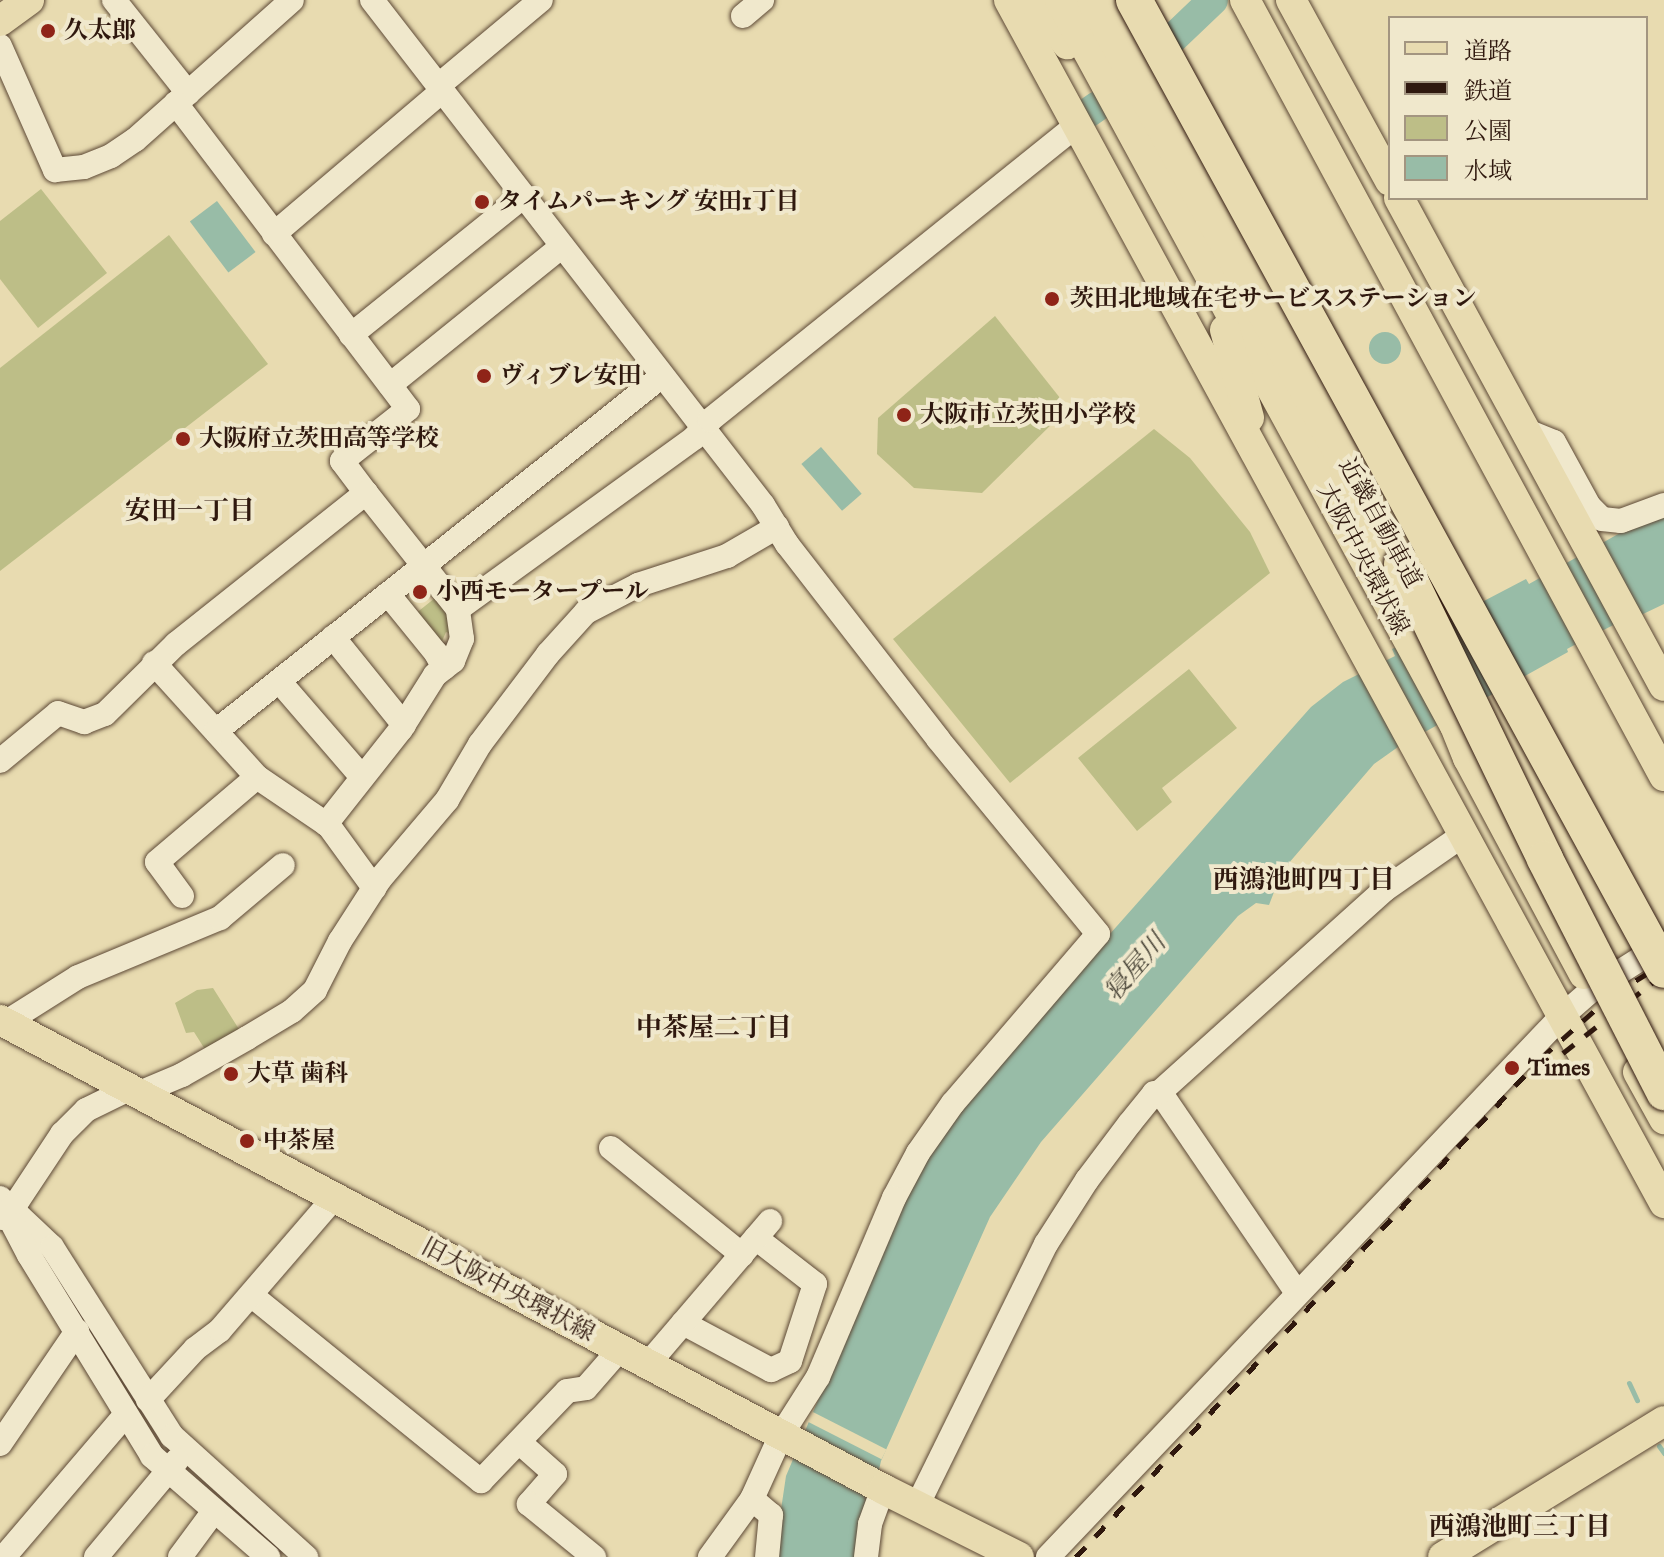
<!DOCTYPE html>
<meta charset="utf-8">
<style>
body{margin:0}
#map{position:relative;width:1664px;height:1557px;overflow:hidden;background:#e8dbb0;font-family:"IM FELL Great Primer","Noto Serif JP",serif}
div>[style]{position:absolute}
.green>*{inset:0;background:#bdbe87}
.water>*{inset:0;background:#98bca7;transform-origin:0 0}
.round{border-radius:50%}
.pier>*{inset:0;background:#e8dbb0;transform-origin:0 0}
.stream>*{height:5px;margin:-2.5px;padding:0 2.5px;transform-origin:2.5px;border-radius:2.5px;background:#98bca7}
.river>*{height:30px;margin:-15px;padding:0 15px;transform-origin:15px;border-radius:15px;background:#98bca7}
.roads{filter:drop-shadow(0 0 2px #5d4936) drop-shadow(0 0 2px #5d4936)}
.minor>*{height:24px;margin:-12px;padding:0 12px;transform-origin:12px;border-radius:12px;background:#f0e8cc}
.major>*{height:30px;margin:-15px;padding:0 15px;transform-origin:15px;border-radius:15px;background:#e8dbb0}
.highway>*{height:36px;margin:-18px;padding:0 18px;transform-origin:18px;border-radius:18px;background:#e8dbb0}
.rail>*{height:5px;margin-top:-2.5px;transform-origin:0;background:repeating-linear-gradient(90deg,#2f180e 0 14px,transparent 0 28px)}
.bridges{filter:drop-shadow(0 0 2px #2f180e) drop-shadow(0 0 2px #2f180e)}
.highway-bridge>*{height:36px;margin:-18px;padding:0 18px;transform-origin:18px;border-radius:18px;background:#e8dbb0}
.dots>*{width:22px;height:22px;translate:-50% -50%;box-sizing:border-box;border:4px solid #f0e8cc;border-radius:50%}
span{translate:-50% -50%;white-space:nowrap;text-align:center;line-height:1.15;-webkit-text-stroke:8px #f0e8cc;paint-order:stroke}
.poi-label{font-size:24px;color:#2f180e;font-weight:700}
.left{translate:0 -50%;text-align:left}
.street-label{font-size:24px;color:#2f180e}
.neighbourhood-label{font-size:26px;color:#2f180e;font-weight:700}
.water-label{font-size:26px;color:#4e493c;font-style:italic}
.legend{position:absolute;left:1388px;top:16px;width:260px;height:184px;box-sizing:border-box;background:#f0e8cc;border:2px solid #a39580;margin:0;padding:10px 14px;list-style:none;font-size:24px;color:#2f180e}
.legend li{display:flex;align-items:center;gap:16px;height:40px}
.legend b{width:40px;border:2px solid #a39580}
</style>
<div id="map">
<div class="green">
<i style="clip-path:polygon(41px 189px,107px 273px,38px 328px,0 279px,0 221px)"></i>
<i style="clip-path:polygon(169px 235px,268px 364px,0 571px,0 368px)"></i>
<i style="clip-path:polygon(995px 316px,1068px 408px,982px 493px,914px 488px,877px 454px,878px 418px)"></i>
<i style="clip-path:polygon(1154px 429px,1190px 458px,1250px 532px,1270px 573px,1010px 783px,893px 639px)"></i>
<i style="clip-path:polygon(440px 594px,458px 636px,446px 632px,440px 646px,415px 614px)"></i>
<i style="clip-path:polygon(1189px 669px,1237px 728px,1162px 788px,1172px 802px,1137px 831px,1078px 758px)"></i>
<i style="clip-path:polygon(213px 988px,242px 1034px,206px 1051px,194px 1032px,186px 1033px,175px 1003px,197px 990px)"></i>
</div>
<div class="water">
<i style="left:217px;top:201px;width:64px;height:34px;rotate:53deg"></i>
<i class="round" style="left:1369px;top:332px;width:32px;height:32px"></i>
<i style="left:821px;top:447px;width:62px;height:26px;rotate:49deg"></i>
<i style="clip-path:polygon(1664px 513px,1664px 604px,1641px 615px,1639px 612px,1580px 642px,1567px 649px,1568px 652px,1398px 747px,1374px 764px,1282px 871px,1269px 905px,1256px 903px,1238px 916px,1041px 1142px,990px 1217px,881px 1461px,859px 1557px,774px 1557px,786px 1476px,889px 1232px,930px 1148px,1016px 1040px,1311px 707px,1343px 682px,1395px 656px,1392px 649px,1526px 579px,1529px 584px,1620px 533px)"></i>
</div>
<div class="pier">
<i style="left:809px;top:1410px;width:87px;height:11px;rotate:27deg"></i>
</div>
<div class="stream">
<i style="left:1629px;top:1383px;width:19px;rotate:65deg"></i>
<i style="left:1659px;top:1446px;width:9px;rotate:54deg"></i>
</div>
<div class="river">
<i style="left:1145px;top:65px;width:94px;rotate:-43.7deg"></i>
<i style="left:1082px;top:117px;width:19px;rotate:-35deg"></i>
</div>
<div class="roads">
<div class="minor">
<i style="left:114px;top:0;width:119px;rotate:51.5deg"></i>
<i style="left:372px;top:0;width:639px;rotate:52.25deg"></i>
<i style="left:763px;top:505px;width:46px;rotate:58.4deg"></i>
<i style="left:787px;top:544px;width:247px;rotate:52.2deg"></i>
<i style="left:938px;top:739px;width:252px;rotate:50.6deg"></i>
<i style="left:1098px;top:934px;width:223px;rotate:130.6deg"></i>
<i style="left:953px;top:1103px;width:61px;rotate:125deg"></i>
<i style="left:918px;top:1153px;width:51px;rotate:118.1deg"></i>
<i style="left:894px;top:1198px;width:194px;rotate:113deg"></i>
<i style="left:818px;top:1377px;width:69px;rotate:122.5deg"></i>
<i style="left:781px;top:1435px;width:70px;rotate:114.4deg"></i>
<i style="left:752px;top:1499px;width:72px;rotate:125.9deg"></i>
<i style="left:743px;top:16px;width:25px;rotate:-40deg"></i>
<i style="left:0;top:46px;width:136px;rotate:66.1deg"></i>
<i style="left:55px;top:170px;width:29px;rotate:-6deg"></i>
<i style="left:84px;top:167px;width:29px;rotate:-22deg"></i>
<i style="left:111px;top:156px;width:29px;rotate:-34deg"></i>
<i style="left:135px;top:140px;width:210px;rotate:-41.7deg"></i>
<i style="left:438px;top:86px;width:134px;rotate:-39.9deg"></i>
<i style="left:274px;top:234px;width:221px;rotate:-40.4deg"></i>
<i style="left:351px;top:335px;width:222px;rotate:-38.8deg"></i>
<i style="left:390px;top:385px;width:221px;rotate:-38.9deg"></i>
<i style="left:1524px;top:430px;width:32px;rotate:22deg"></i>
<i style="left:1554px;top:442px;width:73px;rotate:61.3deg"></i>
<i style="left:1589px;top:506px;width:18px;rotate:45deg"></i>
<i style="left:1602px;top:519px;width:19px;rotate:6deg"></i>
<i style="left:1621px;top:521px;width:46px;rotate:-20.4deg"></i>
<i style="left:388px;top:594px;width:76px;rotate:50.9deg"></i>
<i style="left:436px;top:653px;width:17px;rotate:62deg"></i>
<i style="left:458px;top:609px;width:291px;rotate:-35.9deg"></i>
<i style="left:694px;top:438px;width:24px;rotate:-48deg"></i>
<i style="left:710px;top:420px;width:471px;rotate:-38.8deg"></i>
<i style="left:333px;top:637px;width:113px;rotate:51.1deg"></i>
<i style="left:154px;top:663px;width:154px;rotate:47.9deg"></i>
<i style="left:257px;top:777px;width:87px;rotate:34.2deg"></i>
<i style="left:329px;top:826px;width:77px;rotate:54deg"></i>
<i style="left:279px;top:681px;width:127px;rotate:49.2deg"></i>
<i style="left:216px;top:731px;width:570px;rotate:-38.52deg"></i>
<i style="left:0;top:761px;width:75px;rotate:-39.6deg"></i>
<i style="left:58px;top:713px;width:28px;rotate:19deg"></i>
<i style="left:84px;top:722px;width:22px;rotate:-21deg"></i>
<i style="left:105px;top:714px;width:100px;rotate:-44.6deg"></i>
<i style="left:176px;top:644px;width:243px;rotate:-38.5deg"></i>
<i style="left:366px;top:493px;width:40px;rotate:-127deg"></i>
<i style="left:342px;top:461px;width:84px;rotate:-38.2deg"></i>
<i style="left:408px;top:409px;width:384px;rotate:-127.2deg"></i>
<i style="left:326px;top:824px;width:121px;rotate:-51.7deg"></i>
<i style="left:401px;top:729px;width:64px;rotate:-57.8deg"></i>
<i style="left:435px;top:675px;width:23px;rotate:-38deg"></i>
<i style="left:453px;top:661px;width:24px;rotate:-68deg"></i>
<i style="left:462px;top:639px;width:30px;rotate:-98deg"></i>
<i style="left:458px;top:609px;width:148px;rotate:-128.4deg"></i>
<i style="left:182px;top:896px;width:42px;rotate:-126.3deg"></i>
<i style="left:157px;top:862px;width:131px;rotate:-40.4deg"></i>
<i style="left:5px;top:1023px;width:86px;rotate:-32.2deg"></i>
<i style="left:78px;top:977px;width:154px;rotate:-22.6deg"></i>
<i style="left:220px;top:918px;width:82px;rotate:-40.1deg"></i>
<i style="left:1160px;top:1092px;width:243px;rotate:55.7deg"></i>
<i style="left:137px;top:1094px;width:49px;rotate:-22.9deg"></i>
<i style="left:182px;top:1075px;width:75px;rotate:-29.6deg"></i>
<i style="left:247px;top:1038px;width:52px;rotate:-31deg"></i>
<i style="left:292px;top:1011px;width:31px;rotate:-42deg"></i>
<i style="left:315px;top:990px;width:55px;rotate:-63deg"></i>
<i style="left:340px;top:941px;width:74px;rotate:-57.2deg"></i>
<i style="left:380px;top:879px;width:104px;rotate:-49.7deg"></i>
<i style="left:447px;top:800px;width:65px;rotate:-59.5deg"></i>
<i style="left:480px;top:744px;width:113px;rotate:-52.9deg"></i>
<i style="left:548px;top:654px;width:57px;rotate:-47.9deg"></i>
<i style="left:586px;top:612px;width:59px;rotate:-27.4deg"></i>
<i style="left:638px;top:585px;width:94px;rotate:-18deg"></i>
<i style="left:727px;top:556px;width:58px;rotate:-30.1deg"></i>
<i style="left:611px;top:1148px;width:169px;rotate:39.2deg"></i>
<i style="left:0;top:1198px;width:71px;rotate:43.3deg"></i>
<i style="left:52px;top:1247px;width:224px;rotate:57.6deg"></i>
<i style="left:172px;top:1436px;width:181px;rotate:42.1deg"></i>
<i style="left:7px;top:1213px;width:47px;rotate:62.4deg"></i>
<i style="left:29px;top:1255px;width:236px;rotate:58.5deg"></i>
<i style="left:152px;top:1456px;width:154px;rotate:41deg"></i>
<i style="left:2px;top:1218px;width:22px;rotate:-47deg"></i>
<i style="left:17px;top:1202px;width:82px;rotate:-56.5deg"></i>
<i style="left:62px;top:1134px;width:34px;rotate:-45deg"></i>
<i style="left:86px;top:1110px;width:46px;rotate:-26deg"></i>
<i style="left:251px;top:1295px;width:296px;rotate:39deg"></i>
<i style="left:481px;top:1481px;width:124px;rotate:-46.3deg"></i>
<i style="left:567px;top:1391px;width:19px;rotate:-9deg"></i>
<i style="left:586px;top:1388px;width:52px;rotate:-48.9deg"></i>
<i style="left:683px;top:1323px;width:100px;rotate:28.1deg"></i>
<i style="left:771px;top:1370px;width:21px;rotate:-25deg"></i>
<i style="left:790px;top:1361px;width:81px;rotate:-72deg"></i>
<i style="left:815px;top:1284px;width:75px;rotate:-142.1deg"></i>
<i style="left:648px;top:1364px;width:188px;rotate:-49.5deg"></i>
<i style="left:148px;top:1400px;width:69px;rotate:-47.3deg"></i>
<i style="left:195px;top:1349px;width:31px;rotate:-37deg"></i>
<i style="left:220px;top:1330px;width:174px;rotate:-49.2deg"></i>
<i style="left:519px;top:1442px;width:48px;rotate:41.6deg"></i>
<i style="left:555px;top:1474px;width:40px;rotate:131deg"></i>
<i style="left:529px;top:1504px;width:84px;rotate:39.2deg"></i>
<i style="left:0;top:1444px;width:137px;rotate:-55.7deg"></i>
<i style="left:752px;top:1499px;width:25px;rotate:40deg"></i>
<i style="left:771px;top:1515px;width:42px;rotate:95.4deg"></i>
<i style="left:917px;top:1506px;width:292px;rotate:-63.8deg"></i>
<i style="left:1046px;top:1244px;width:76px;rotate:-57.4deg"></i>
<i style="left:1087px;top:1180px;width:71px;rotate:-53deg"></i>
<i style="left:1130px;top:1123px;width:38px;rotate:-51deg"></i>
<i style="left:1154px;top:1093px;width:6px;rotate:-9deg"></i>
<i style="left:1160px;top:1092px;width:302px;rotate:-42deg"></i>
<i style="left:1384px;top:890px;width:96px;rotate:-34.8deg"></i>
<i style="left:4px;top:1557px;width:188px;rotate:-49.5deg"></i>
<i style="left:96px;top:1557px;width:126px;rotate:-50.1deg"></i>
<i style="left:180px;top:1557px;width:57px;rotate:-53.5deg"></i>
<i style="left:866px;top:1557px;width:33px;rotate:-83deg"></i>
<i style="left:870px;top:1524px;width:37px;rotate:-70deg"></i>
<i style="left:1048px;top:1557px;width:746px;rotate:-46.47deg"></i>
<i style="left:1562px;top:1016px;width:41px;rotate:-41.1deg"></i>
<i style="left:1593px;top:989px;width:84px;rotate:-32.4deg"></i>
</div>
<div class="major">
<i style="left:1009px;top:0;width:1370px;rotate:61.43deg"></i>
<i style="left:1033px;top:0;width:56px;rotate:52.3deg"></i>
<i style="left:1060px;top:0;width:826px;rotate:61.45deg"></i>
<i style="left:1455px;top:726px;width:35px;rotate:68deg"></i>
<i style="left:1468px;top:758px;width:245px;rotate:61.8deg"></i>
<i style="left:1245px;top:0;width:882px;rotate:61.63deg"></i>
<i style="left:1291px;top:0;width:206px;rotate:61.3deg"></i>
<i style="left:0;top:21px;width:36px;rotate:-36deg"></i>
<i style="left:1399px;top:198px;width:555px;rotate:61.5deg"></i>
<i style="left:1225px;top:330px;width:91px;rotate:74.7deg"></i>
<i style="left:0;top:1020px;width:1000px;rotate:27.97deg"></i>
<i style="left:883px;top:1489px;width:152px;rotate:26.6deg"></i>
<i style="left:1638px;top:1072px;width:54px;rotate:61deg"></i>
<i style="left:1443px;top:1557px;width:259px;rotate:-31.6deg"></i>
</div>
<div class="highway">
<i style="left:1095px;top:0;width:674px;rotate:61.38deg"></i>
</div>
</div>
<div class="rail">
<i style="left:1563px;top:1053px;width:120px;rotate:-38.2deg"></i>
<i style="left:1076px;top:1557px;width:682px;rotate:-47.02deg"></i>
<i style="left:1541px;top:1058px;width:95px;rotate:-41.6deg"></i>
<i style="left:1612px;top:995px;width:61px;rotate:-31.6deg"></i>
</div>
<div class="bridges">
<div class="highway-bridge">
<i style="left:1134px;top:0;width:1105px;rotate:61.35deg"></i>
<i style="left:1402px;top:564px;width:328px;rotate:64.1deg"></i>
<i style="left:1545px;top:859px;width:262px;rotate:62.9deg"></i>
</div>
</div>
<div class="dots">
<i style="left:48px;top:31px;background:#8f2418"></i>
<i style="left:482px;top:202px;background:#8f2418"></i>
<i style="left:1052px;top:299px;background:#8f2418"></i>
<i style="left:484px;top:376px;background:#8f2418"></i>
<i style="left:904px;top:415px;background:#8f2418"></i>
<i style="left:183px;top:439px;background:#8f2418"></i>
<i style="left:420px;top:592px;background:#8f2418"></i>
<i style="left:1512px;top:1068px;background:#8f2418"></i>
<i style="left:231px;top:1074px;background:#8f2418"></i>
<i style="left:247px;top:1141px;background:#8f2418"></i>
</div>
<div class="poi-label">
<span class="left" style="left:64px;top:31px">久太郎</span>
<span class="left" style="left:498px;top:202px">タイムパーキング 安田1丁目</span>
<span class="left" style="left:1070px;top:299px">茨田北地域在宅サービスステーション</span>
<span class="left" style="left:500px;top:376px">ヴィブレ安田</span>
<span class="left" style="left:920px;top:415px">大阪市立茨田小学校</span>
<span class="left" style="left:199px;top:439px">大阪府立茨田高等学校</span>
<span class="left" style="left:436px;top:592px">小西モータープール</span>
<span class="left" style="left:1528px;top:1068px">Times</span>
<span class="left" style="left:247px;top:1074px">大草 歯科</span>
<span class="left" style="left:263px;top:1141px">中茶屋</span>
</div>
<div class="street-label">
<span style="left:1380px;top:523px;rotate:61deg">近畿自動車道</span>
<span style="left:1363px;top:559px;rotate:62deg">大阪中央環状線</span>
<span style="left:508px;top:1290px;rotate:28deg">旧大阪中央環状線</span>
</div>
<div class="neighbourhood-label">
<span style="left:190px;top:511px">安田一丁目</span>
<span style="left:1304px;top:880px">西鴻池町四丁目</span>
<span style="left:714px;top:1028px">中茶屋二丁目</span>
<span style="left:1520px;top:1527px">西鴻池町三丁目</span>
</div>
<div class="water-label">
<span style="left:1135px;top:967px;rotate:-49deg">寝屋川</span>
</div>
<ul class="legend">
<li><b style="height:10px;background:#e8dbb0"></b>道路</li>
<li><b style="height:10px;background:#2f180e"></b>鉄道</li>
<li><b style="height:22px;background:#bdbe87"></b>公園</li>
<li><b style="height:22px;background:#98bca7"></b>水域</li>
</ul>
</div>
